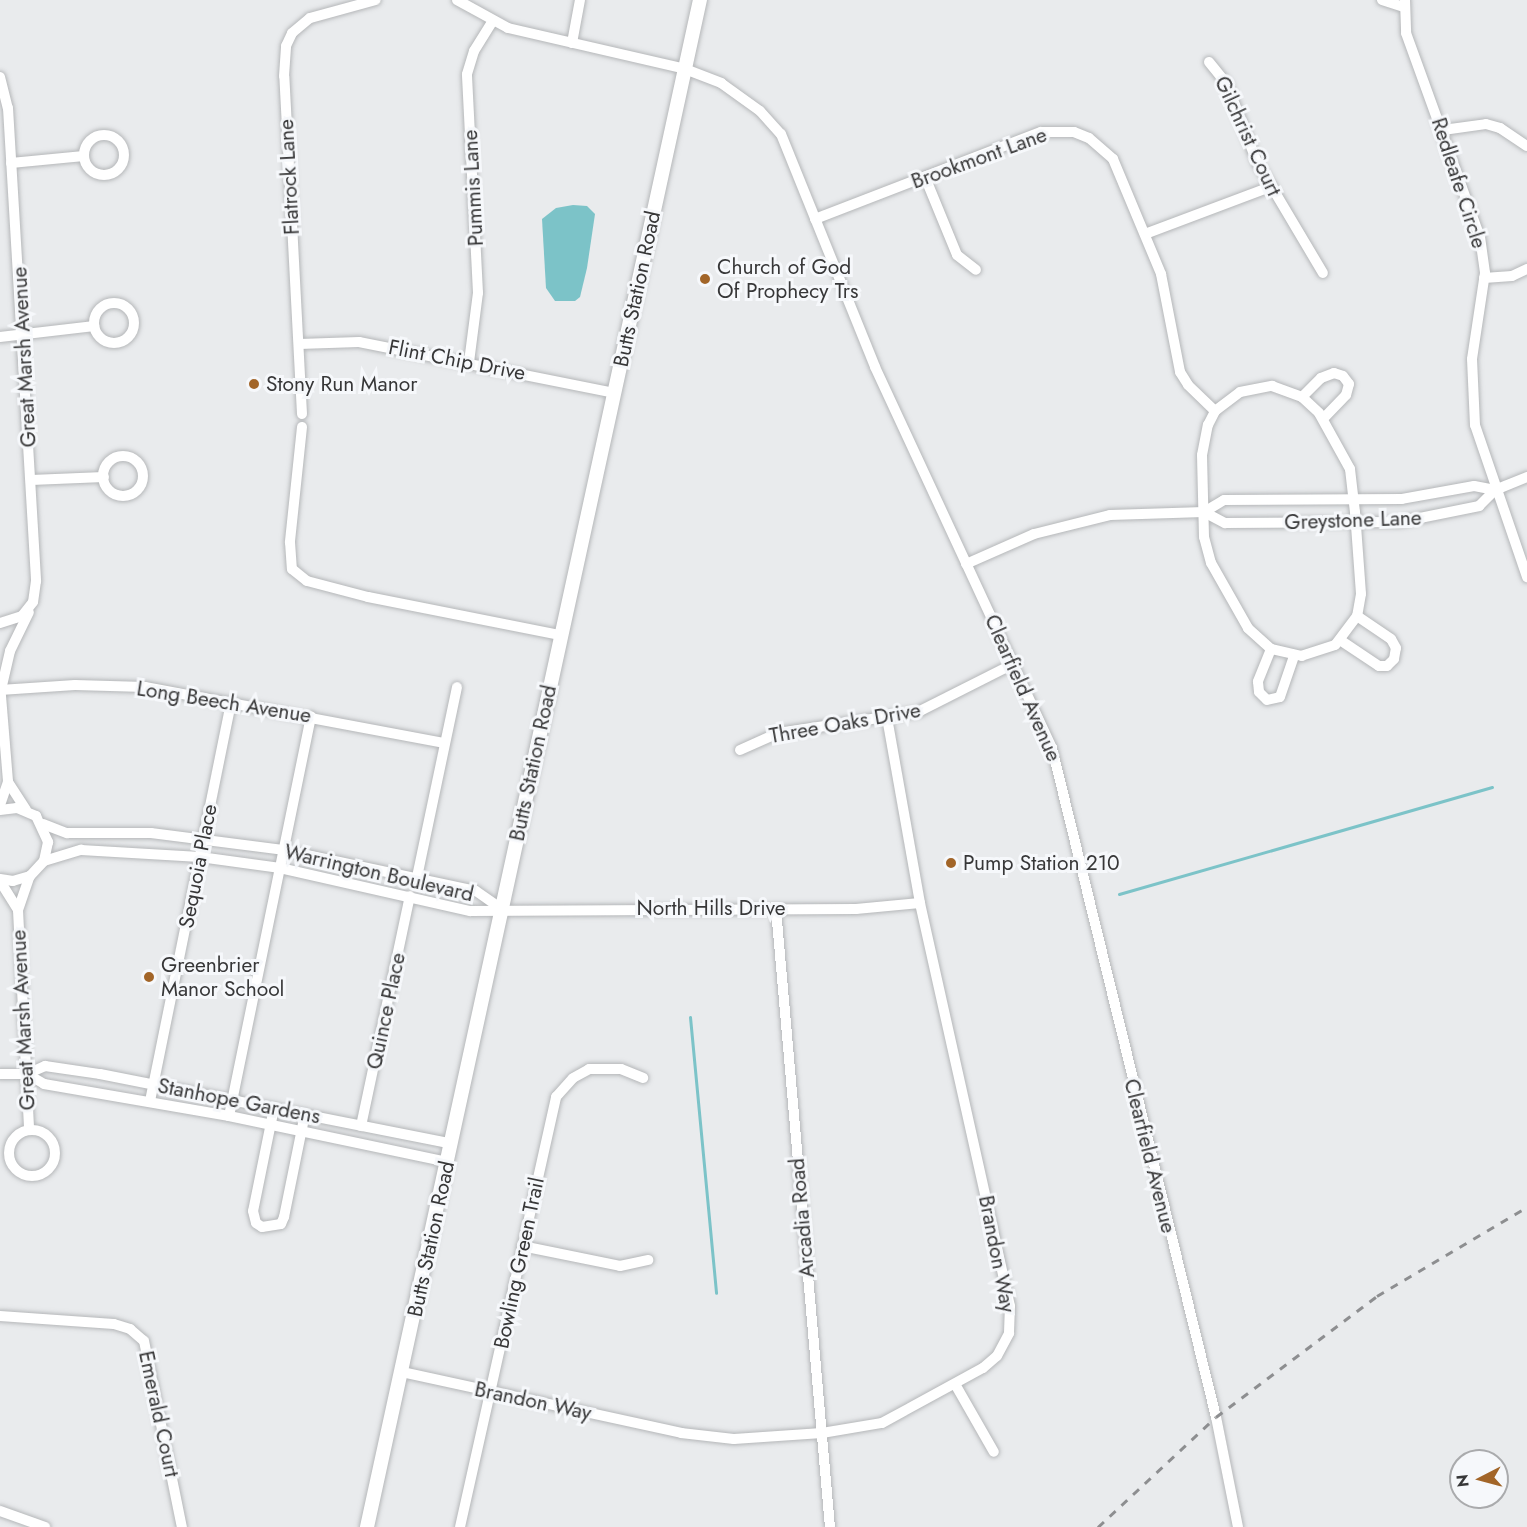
<!DOCTYPE html>
<style>
body{margin:0}
#map{position:relative;width:1527px;height:1527px;overflow:hidden;background:#e9ebed;font-family:Jost,sans-serif}
div>[style]{position:absolute}
.water>*{inset:0;background:#7cc3c8}
.stream>*{height:3px;margin:-1.5px;padding:0 1.5px;transform-origin:1.5px;border-radius:1.5px;background:#7cc3c8}
.roads{filter:drop-shadow(0 0 2px #b5b7b9) drop-shadow(0 0 2px #b5b7b9)}
.minor>*{height:10px;margin:-5px;padding:0 5px;transform-origin:5px;border-radius:5px;background:#fff}
.minor>.ring{margin:-5px;padding:0;box-sizing:content-box;background:none;border:10px solid #fff;border-radius:50%}
.major>*{height:14px;margin:-7px;padding:0 7px;transform-origin:7px;border-radius:7px;background:#fff}
.rail>*{height:3px;margin-top:-1.5px;transform-origin:0;background:repeating-linear-gradient(90deg,#8d8e90 0 8px,transparent 0 16px)}
.dots>*{width:16px;height:16px;translate:-50% -50%;box-sizing:border-box;border:3px solid #f6f8fb;border-radius:50%}
span{translate:-50% -50%;white-space:nowrap;text-align:center;line-height:1.15;-webkit-text-stroke:6px #f6f8fb;paint-order:stroke}
.street-label{font-size:21px;color:#373738}
.poi-label{font-size:21px;color:#373738}
.left{translate:0 -50%;text-align:left}
.north{position:absolute;left:1449px;top:1449px;width:60px;height:60px;box-sizing:border-box;background:#f6f8fb;border:2px solid #aaabad;border-radius:50%;rotate:264deg;font-size:16px;font-weight:700;line-height:24px;text-align:center;color:#373738}
.north::after{content:'';display:block;margin:auto;width:21px;height:27px;background:#a26528;clip-path:polygon(50% 0,100% 100%,50% 72%,0 100%)}
</style>
<div id="map">
<div class="water">
<i style="clip-path:polygon(573px 205px,587px 206px,595px 214px,587px 268px,580px 297px,575px 301px,555px 301px,546px 288px,542px 219px,556px 208px)"></i>
</div>
<div class="stream">
<i style="left:1119px;top:894px;width:388px;rotate:-16deg"></i>
<i style="left:690px;top:1017px;width:277px;rotate:84.6deg"></i>
</div>
<div class="roads">
<div class="minor">
<i style="left:457px;top:0;width:58px;rotate:28.8deg"></i>
<i style="left:508px;top:28px;width:182px;rotate:13deg"></i>
<i style="left:685px;top:69px;width:39px;rotate:21deg"></i>
<i style="left:721px;top:83px;width:48px;rotate:35.7deg"></i>
<i style="left:760px;top:111px;width:31px;rotate:48deg"></i>
<i style="left:781px;top:134px;width:251px;rotate:68deg"></i>
<i style="left:875px;top:367px;width:420px;rotate:65.1deg"></i>
<i style="left:1052px;top:748px;width:689px;rotate:76.23deg"></i>
<i style="left:1216px;top:1417px;width:112px;rotate:78.7deg"></i>
<i style="left:1382px;top:0;width:22px;rotate:18deg"></i>
<i style="left:1405px;top:0;width:33px;rotate:88deg"></i>
<i style="left:1406px;top:33px;width:217px;rotate:70.1deg"></i>
<i style="left:1480px;top:237px;width:36px;rotate:82deg"></i>
<i style="left:1485px;top:273px;width:87px;rotate:98.6deg"></i>
<i style="left:1472px;top:359px;width:66px;rotate:87.4deg"></i>
<i style="left:1475px;top:425px;width:161px;rotate:71.1deg"></i>
<i style="left:572px;top:43px;width:44px;rotate:-79.5deg"></i>
<i style="left:1209px;top:62px;width:28px;rotate:51deg"></i>
<i style="left:1227px;top:84px;width:84px;rotate:69deg"></i>
<i style="left:1257px;top:162px;width:129px;rotate:59.3deg"></i>
<i style="left:0;top:77px;width:32px;rotate:76deg"></i>
<i style="left:8px;top:108px;width:474px;rotate:86.6deg"></i>
<i style="left:36px;top:581px;width:21px;rotate:98deg"></i>
<i style="left:33px;top:602px;width:18px;rotate:128deg"></i>
<i style="left:22px;top:616px;width:23px;rotate:162deg"></i>
<i style="left:1443px;top:130px;width:43px;rotate:-7.9deg"></i>
<i style="left:1486px;top:124px;width:15px;rotate:16deg"></i>
<i style="left:1500px;top:128px;width:32px;rotate:34deg"></i>
<i class="ring" style="left:84px;top:135px;width:30px;height:30px"></i>
<i style="left:11px;top:163px;width:73px;rotate:-5.5deg"></i>
<i style="left:925px;top:177px;width:84px;rotate:67.7deg"></i>
<i style="left:957px;top:255px;width:24px;rotate:38deg"></i>
<i style="left:815px;top:219px;width:242px;rotate:-21.1deg"></i>
<i style="left:1041px;top:132px;width:33px"></i>
<i style="left:1074px;top:132px;width:16px;rotate:22deg"></i>
<i style="left:1089px;top:138px;width:32px;rotate:41deg"></i>
<i style="left:1113px;top:159px;width:125px;rotate:67.3deg"></i>
<i style="left:1161px;top:274px;width:100px;rotate:79deg"></i>
<i style="left:1180px;top:372px;width:15px;rotate:58deg"></i>
<i style="left:1188px;top:385px;width:37px;rotate:44deg"></i>
<i style="left:1145px;top:234px;width:134px;rotate:-20.6deg"></i>
<i style="left:1484px;top:278px;width:28px;rotate:-4deg"></i>
<i style="left:1512px;top:276px;width:17px;rotate:-25deg"></i>
<i class="ring" style="left:94px;top:303px;width:30px;height:30px"></i>
<i style="left:0;top:337px;width:95px;rotate:-6.7deg"></i>
<i style="left:299px;top:344px;width:60px;rotate:-1.9deg"></i>
<i style="left:359px;top:342px;width:260px;rotate:11.3deg"></i>
<i style="left:469px;top:362px;width:70px;rotate:-82.6deg"></i>
<i style="left:478px;top:293px;width:219px;rotate:-92.9deg"></i>
<i style="left:467px;top:74px;width:24px;rotate:-73deg"></i>
<i style="left:474px;top:51px;width:36px;rotate:-58deg"></i>
<i style="left:1272px;top:386px;width:32px;rotate:20deg"></i>
<i style="left:1302px;top:397px;width:23px;rotate:43deg"></i>
<i style="left:1319px;top:413px;width:64px;rotate:61deg"></i>
<i style="left:1350px;top:469px;width:43px;rotate:83.4deg"></i>
<i style="left:1355px;top:512px;width:82px;rotate:85.8deg"></i>
<i style="left:1361px;top:594px;width:22px;rotate:100deg"></i>
<i style="left:1357px;top:616px;width:36px;rotate:127deg"></i>
<i style="left:1335px;top:645px;width:35px;rotate:162deg"></i>
<i style="left:1302px;top:656px;width:32px;rotate:-167deg"></i>
<i style="left:1271px;top:649px;width:31px;rotate:-138deg"></i>
<i style="left:1248px;top:628px;width:75px;rotate:-119.6deg"></i>
<i style="left:1211px;top:563px;width:27px;rotate:-105deg"></i>
<i style="left:1204px;top:537px;width:82px;rotate:-91.4deg"></i>
<i style="left:1202px;top:455px;width:31px;rotate:-79deg"></i>
<i style="left:1208px;top:425px;width:16px;rotate:-63deg"></i>
<i style="left:1215px;top:411px;width:31px;rotate:-37deg"></i>
<i style="left:1240px;top:392px;width:33px;rotate:-11deg"></i>
<i style="left:1302px;top:397px;width:27px;rotate:-45deg"></i>
<i style="left:1321px;top:378px;width:14px;rotate:-21deg"></i>
<i style="left:1334px;top:373px;width:9px;rotate:18deg"></i>
<i style="left:1343px;top:376px;width:10px;rotate:53deg"></i>
<i style="left:1349px;top:384px;width:11px;rotate:105deg"></i>
<i style="left:1346px;top:395px;width:33px;rotate:134deg"></i>
<i style="left:302px;top:414px;width:338px;rotate:-93deg"></i>
<i style="left:284px;top:76px;width:30px;rotate:-86deg"></i>
<i style="left:286px;top:46px;width:14px;rotate:-65deg"></i>
<i style="left:292px;top:33px;width:23px;rotate:-40deg"></i>
<i style="left:310px;top:18px;width:68px;rotate:-15.3deg"></i>
<i style="left:302px;top:427px;width:116px;rotate:96deg"></i>
<i style="left:290px;top:542px;width:27px;rotate:86deg"></i>
<i style="left:292px;top:569px;width:19px;rotate:39deg"></i>
<i style="left:307px;top:581px;width:63px;rotate:14.7deg"></i>
<i style="left:368px;top:597px;width:196px;rotate:11.2deg"></i>
<i class="ring" style="left:103px;top:456px;width:30px;height:30px"></i>
<i style="left:31px;top:480px;width:73px;rotate:-2.4deg"></i>
<i style="left:1495px;top:490px;width:35px;rotate:-22deg"></i>
<i style="left:966px;top:564px;width:74px;rotate:-23.8deg"></i>
<i style="left:1034px;top:534px;width:78px;rotate:-14deg"></i>
<i style="left:1110px;top:515px;width:94px;rotate:-1.8deg"></i>
<i style="left:1204px;top:512px;width:24px;rotate:28deg"></i>
<i style="left:1225px;top:523px;width:175px;rotate:-0.3deg"></i>
<i style="left:1400px;top:522px;width:81px;rotate:-11.4deg"></i>
<i style="left:1479px;top:506px;width:23px;rotate:-45deg"></i>
<i style="left:1495px;top:490px;width:21px;rotate:-169deg"></i>
<i style="left:1474px;top:486px;width:73px;rotate:169.8deg"></i>
<i style="left:1402px;top:499px;width:178px;rotate:179.7deg"></i>
<i style="left:1224px;top:500px;width:23px;rotate:149deg"></i>
<i style="left:1340px;top:640px;width:47px;rotate:33.7deg"></i>
<i style="left:1379px;top:666px;width:8px"></i>
<i style="left:1387px;top:666px;width:10px;rotate:-45deg"></i>
<i style="left:1394px;top:659px;width:11px;rotate:-80deg"></i>
<i style="left:1396px;top:648px;width:10px;rotate:-119deg"></i>
<i style="left:1391px;top:639px;width:41px;rotate:-145.9deg"></i>
<i style="left:1271px;top:649px;width:35px;rotate:112deg"></i>
<i style="left:1258px;top:682px;width:10px;rotate:84deg"></i>
<i style="left:1259px;top:692px;width:11px;rotate:45deg"></i>
<i style="left:1267px;top:700px;width:13px;rotate:-13deg"></i>
<i style="left:1280px;top:697px;width:43px;rotate:-71.1deg"></i>
<i style="left:0;top:684px;width:98px;rotate:85.3deg"></i>
<i style="left:0;top:690px;width:75px;rotate:-3.8deg"></i>
<i style="left:75px;top:685px;width:70px;rotate:1.6deg"></i>
<i style="left:145px;top:687px;width:305px;rotate:10.6deg"></i>
<i style="left:1px;top:690px;width:40px;rotate:-77deg"></i>
<i style="left:10px;top:651px;width:43px;rotate:-64deg"></i>
<i style="left:740px;top:750px;width:42px;rotate:-24.1deg"></i>
<i style="left:778px;top:733px;width:142px;rotate:-8.5deg"></i>
<i style="left:918px;top:712px;width:109px;rotate:-26.8deg"></i>
<i style="left:0;top:805px;width:24px;rotate:-71deg"></i>
<i style="left:8px;top:782px;width:33px;rotate:57deg"></i>
<i style="left:0;top:810px;width:17px;rotate:-7deg"></i>
<i style="left:17px;top:808px;width:21px;rotate:23deg"></i>
<i style="left:36px;top:816px;width:29px;rotate:65deg"></i>
<i style="left:48px;top:842px;width:19px;rotate:102deg"></i>
<i style="left:44px;top:861px;width:21px;rotate:133deg"></i>
<i style="left:30px;top:876px;width:18px;rotate:164deg"></i>
<i style="left:13px;top:881px;width:13px;rotate:-171deg"></i>
<i style="left:43px;top:824px;width:26px;rotate:21deg"></i>
<i style="left:67px;top:833px;width:84px"></i>
<i style="left:151px;top:833px;width:133px;rotate:7.3deg"></i>
<i style="left:283px;top:850px;width:197px;rotate:12deg"></i>
<i style="left:476px;top:891px;width:32px;rotate:35deg"></i>
<i style="left:44px;top:861px;width:39px;rotate:-17deg"></i>
<i style="left:81px;top:850px;width:119px;rotate:3.4deg"></i>
<i style="left:200px;top:857px;width:81px;rotate:7.8deg"></i>
<i style="left:280px;top:868px;width:195px;rotate:12.8deg"></i>
<i style="left:470px;top:911px;width:386px;rotate:-0.3deg"></i>
<i style="left:856px;top:909px;width:64px;rotate:-5.4deg"></i>
<i style="left:417px;top:877px;width:194px;rotate:-78.1deg"></i>
<i style="left:0;top:881px;width:34px;rotate:58deg"></i>
<i style="left:18px;top:910px;width:36px;rotate:-71deg"></i>
<i style="left:776px;top:909px;width:620px;rotate:85.01deg"></i>
<i style="left:18px;top:910px;width:220px;rotate:87.1deg"></i>
<i style="left:0;top:1074px;width:27px"></i>
<i style="left:27px;top:1074px;width:20px;rotate:-24deg"></i>
<i style="left:45px;top:1066px;width:56px;rotate:8.3deg"></i>
<i style="left:100px;top:1074px;width:359px;rotate:11.2deg"></i>
<i style="left:27px;top:1074px;width:20px;rotate:30deg"></i>
<i style="left:44px;top:1084px;width:188px;rotate:9.8deg"></i>
<i style="left:229px;top:1116px;width:224px;rotate:11.9deg"></i>
<i style="left:150px;top:1101px;width:407px;rotate:-78.5deg"></i>
<i style="left:274px;top:1108px;width:105px;rotate:101.5deg"></i>
<i style="left:253px;top:1211px;width:12px;rotate:76deg"></i>
<i style="left:256px;top:1223px;width:7px;rotate:34deg"></i>
<i style="left:262px;top:1227px;width:19px;rotate:-9deg"></i>
<i style="left:281px;top:1224px;width:8px;rotate:-67deg"></i>
<i style="left:284px;top:1217px;width:105px;rotate:-78.5deg"></i>
<i style="left:229px;top:1116px;width:408px;rotate:-78.4deg"></i>
<i style="left:361px;top:1126px;width:235px;rotate:-78deg"></i>
<i class="ring" style="left:9px;top:1130px;width:36px;height:36px"></i>
<i style="left:522px;top:1246px;width:100px;rotate:11.5deg"></i>
<i style="left:620px;top:1266px;width:29px;rotate:-12deg"></i>
<i style="left:0;top:1316px;width:114px;rotate:4deg"></i>
<i style="left:114px;top:1324px;width:17px;rotate:17deg"></i>
<i style="left:130px;top:1329px;width:18px;rotate:41deg"></i>
<i style="left:144px;top:1341px;width:190px;rotate:78.5deg"></i>
<i style="left:402px;top:1372px;width:286px;rotate:12.3deg"></i>
<i style="left:681px;top:1433px;width:53px;rotate:6.5deg"></i>
<i style="left:734px;top:1439px;width:88px;rotate:-3.9deg"></i>
<i style="left:822px;top:1433px;width:61px;rotate:-9.5deg"></i>
<i style="left:882px;top:1423px;width:115px;rotate:-28.6deg"></i>
<i style="left:983px;top:1368px;width:18px;rotate:-41deg"></i>
<i style="left:997px;top:1356px;width:26px;rotate:-62deg"></i>
<i style="left:1009px;top:1333px;width:27px;rotate:-88deg"></i>
<i style="left:1010px;top:1306px;width:413px;rotate:-102.6deg"></i>
<i style="left:920px;top:903px;width:188px;rotate:-100.1deg"></i>
<i style="left:955px;top:1384px;width:78px;rotate:60.2deg"></i>
<i style="left:0;top:1511px;width:48px;rotate:19.6deg"></i>
<i style="left:460px;top:1527px;width:441px;rotate:-77.4deg"></i>
<i style="left:556px;top:1097px;width:25px;rotate:-48deg"></i>
<i style="left:573px;top:1078px;width:18px;rotate:-29deg"></i>
<i style="left:589px;top:1069px;width:32px"></i>
<i style="left:621px;top:1069px;width:24px;rotate:22deg"></i>
</div>
<div class="major">
<i style="left:367px;top:1527px;width:1563px;rotate:-77.7deg"></i>
</div>
</div>
<div class="rail">
<i style="left:1098px;top:1527px;width:161px;rotate:-43deg"></i>
<i style="left:1216px;top:1417px;width:201px;rotate:-36.9deg"></i>
<i style="left:1377px;top:1296px;width:174px;rotate:-30.7deg"></i>
</div>
<div class="dots">
<i style="left:705px;top:279px;background:#a26528"></i>
<i style="left:254px;top:384px;background:#a26528"></i>
<i style="left:951px;top:863px;background:#a26528"></i>
<i style="left:149px;top:977px;background:#a26528"></i>
</div>
<div class="street-label">
<span style="left:1248px;top:136px;rotate:65deg">Gilchrist Court</span>
<span style="left:979px;top:158px;rotate:-20deg">Brookmont Lane</span>
<span style="left:289px;top:177px;rotate:-93deg">Flatrock Lane</span>
<span style="left:1459px;top:183px;rotate:72deg">Redleafe Circle</span>
<span style="left:473px;top:188px;rotate:-93deg">Pummis Lane</span>
<span style="left:637px;top:289px;rotate:-78deg">Butts Station Road</span>
<span style="left:24px;top:357px;rotate:-93deg">Great Marsh Avenue</span>
<span style="left:457px;top:360px;rotate:11deg">Flint Chip Drive</span>
<span style="left:1353px;top:520px;rotate:-2deg">Greystone Lane</span>
<span style="left:1023px;top:688px;rotate:66deg">Clearfield Avenue</span>
<span style="left:224px;top:702px;rotate:9deg">Long Beech Avenue</span>
<span style="left:845px;top:723px;rotate:-10deg">Three Oaks Drive</span>
<span style="left:533px;top:763px;rotate:-78deg">Butts Station Road</span>
<span style="left:198px;top:866px;rotate:-79deg">Sequoia Place</span>
<span style="left:379px;top:873px;rotate:13deg">Warrington Boulevard</span>
<span style="left:711px;top:908px">North Hills Drive</span>
<span style="left:386px;top:1011px;rotate:-78deg">Quince Place</span>
<span style="left:23px;top:1020px;rotate:-93deg">Great Marsh Avenue</span>
<span style="left:239px;top:1101px;rotate:11deg">Stanhope Gardens</span>
<span style="left:1150px;top:1156px;rotate:76deg">Clearfield Avenue</span>
<span style="left:802px;top:1218px;rotate:-95deg">Arcadia Road</span>
<span style="left:431px;top:1239px;rotate:-78deg">Butts Station Road</span>
<span style="left:997px;top:1254px;rotate:79deg">Brandon Way</span>
<span style="left:519px;top:1263px;rotate:-78deg">Bowling Green Trail</span>
<span style="left:533px;top:1401px;rotate:12deg">Brandon Way</span>
<span style="left:159px;top:1414px;rotate:78deg">Emerald Court</span>
</div>
<div class="poi-label">
<span class="left" style="left:717px;top:279px">Church of God<br>Of Prophecy Trs</span>
<span class="left" style="left:266px;top:384px">Stony Run Manor</span>
<span class="left" style="left:963px;top:863px">Pump Station 210</span>
<span class="left" style="left:161px;top:977px">Greenbrier<br>Manor School</span>
</div>
<div class="north">N</div>
</div>
